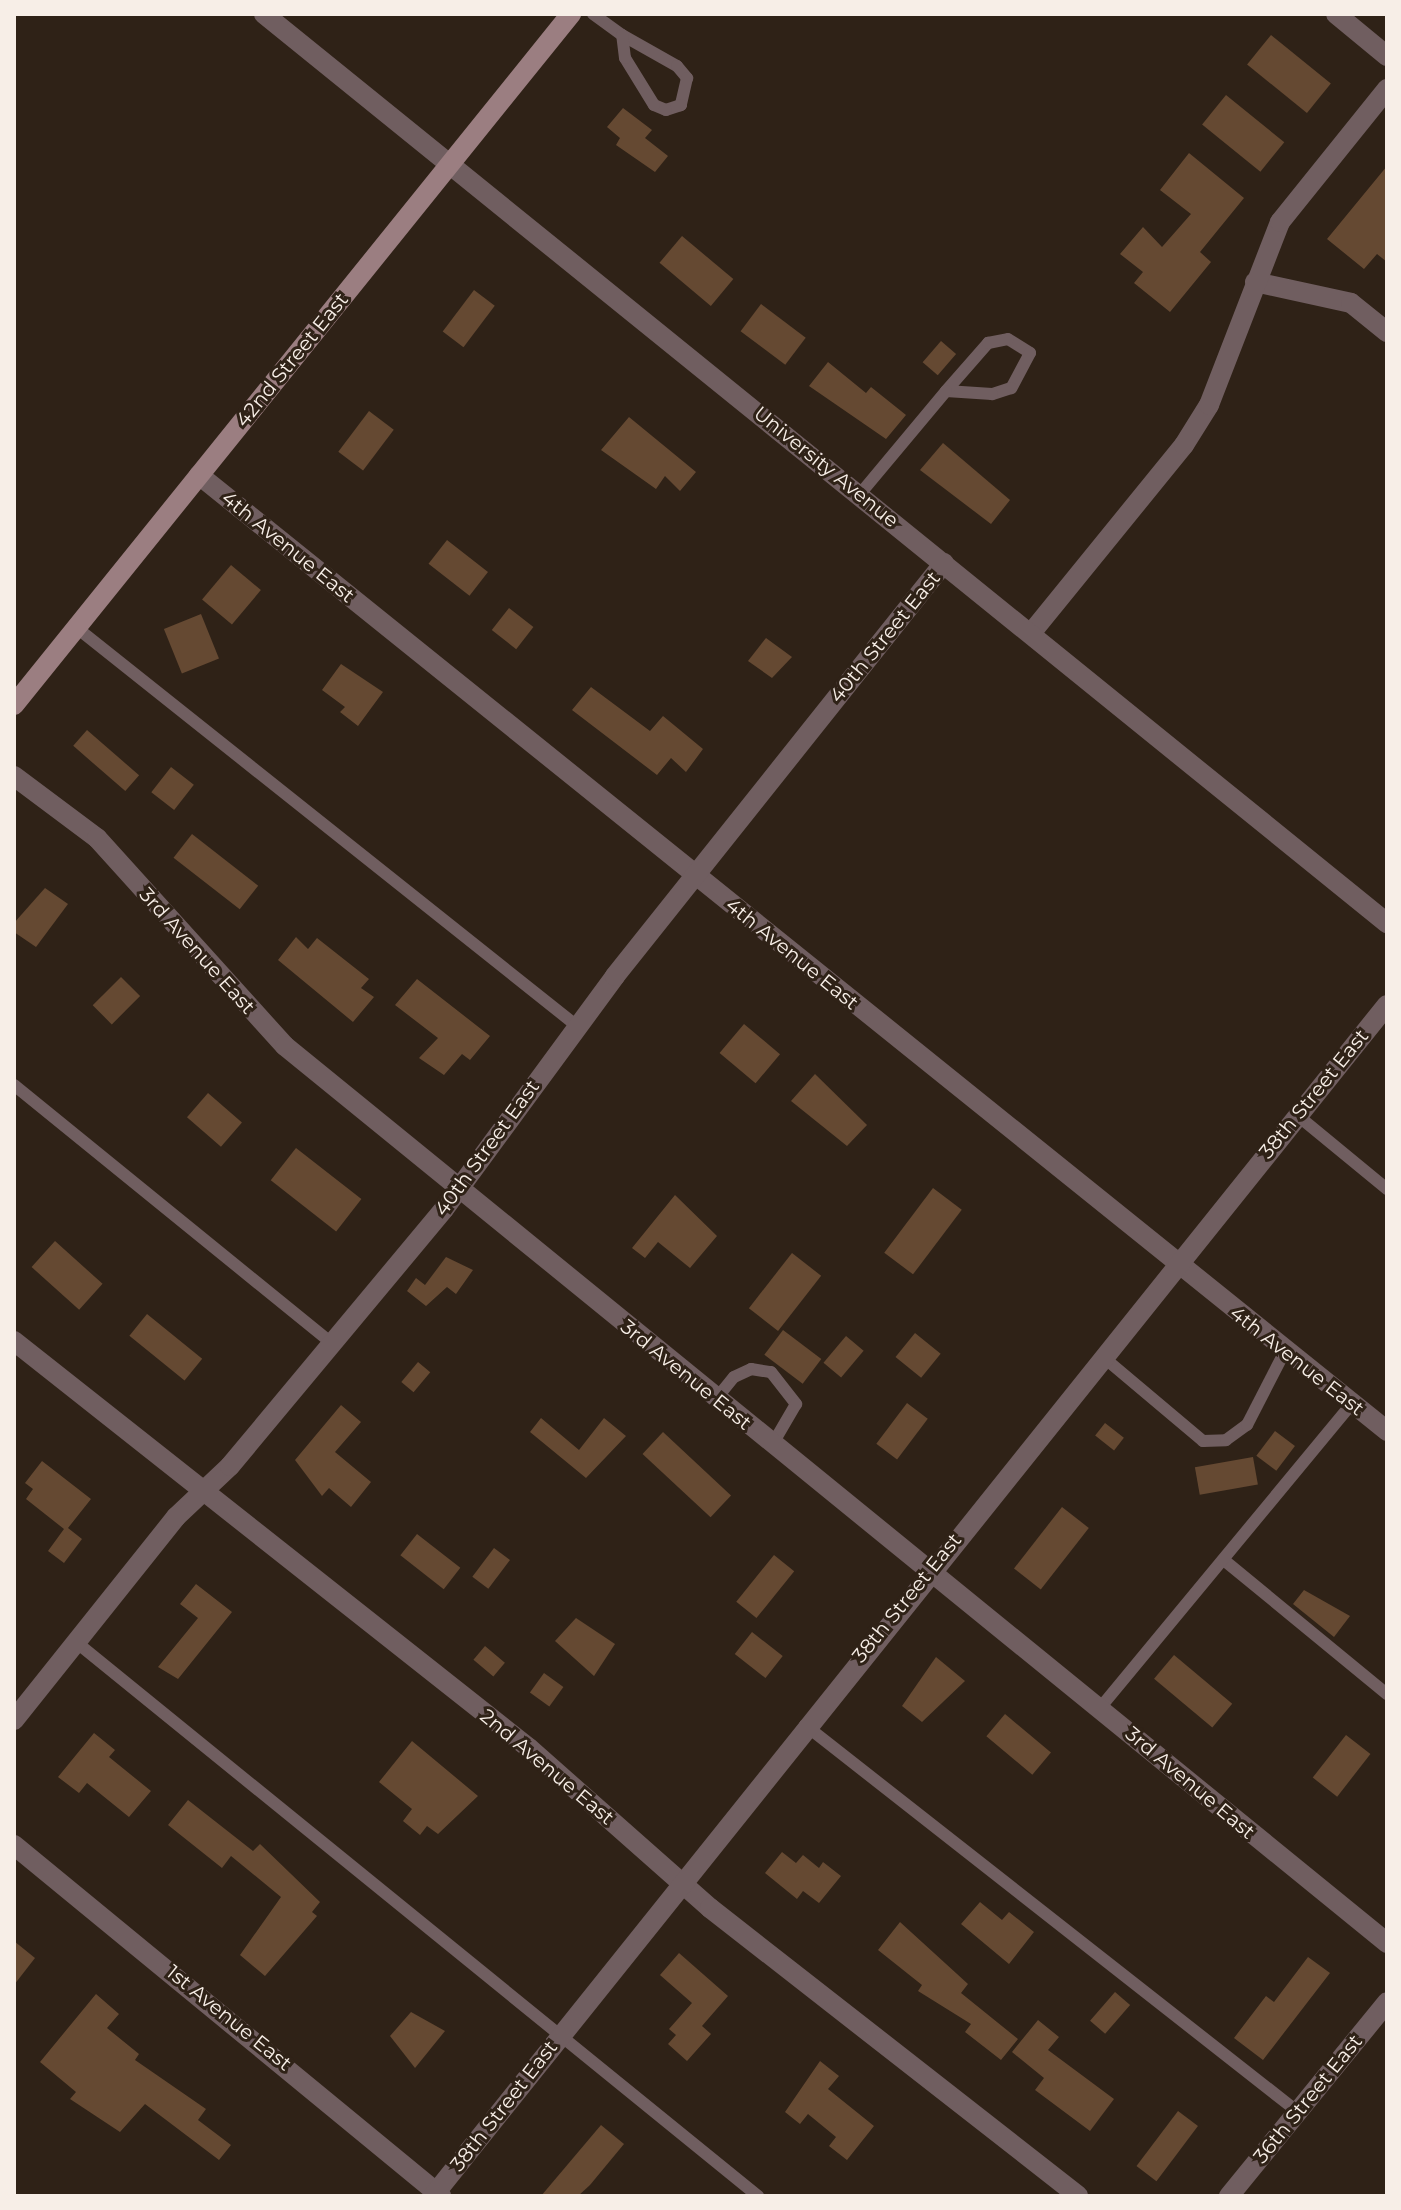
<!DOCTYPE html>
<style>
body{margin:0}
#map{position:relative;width:1401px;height:2210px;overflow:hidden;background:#2f2217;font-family:Montserrat,sans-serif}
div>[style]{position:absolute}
.building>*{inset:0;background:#654932;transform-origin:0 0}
.service>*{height:12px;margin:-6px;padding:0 6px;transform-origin:6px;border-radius:6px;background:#705e60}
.minor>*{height:20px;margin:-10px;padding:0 10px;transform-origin:10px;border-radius:10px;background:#705e60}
.tertiary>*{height:20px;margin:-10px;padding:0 10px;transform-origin:10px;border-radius:10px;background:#705e60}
.secondary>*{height:20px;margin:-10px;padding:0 10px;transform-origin:10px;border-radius:10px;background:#9b7e81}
span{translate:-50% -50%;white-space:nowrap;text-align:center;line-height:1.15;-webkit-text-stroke:6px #2f2217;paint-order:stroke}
.street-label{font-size:20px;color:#f7eee7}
.frame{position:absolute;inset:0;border:16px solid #f7eee7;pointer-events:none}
</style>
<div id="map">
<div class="building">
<i style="left:1271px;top:35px;width:77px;height:38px;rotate:39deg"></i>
<i style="left:1226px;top:95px;width:75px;height:38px;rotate:39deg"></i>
<i style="clip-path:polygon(623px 108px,652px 130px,645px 138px,668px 156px,655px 172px,616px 145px,620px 138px,607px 127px)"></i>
<i style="clip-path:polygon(1189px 153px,1244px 198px,1200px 252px,1211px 262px,1170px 312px,1134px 283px,1143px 272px,1120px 254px,1143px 227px,1162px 247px,1191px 214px,1160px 190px)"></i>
<i style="clip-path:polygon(1387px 166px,1387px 262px,1377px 254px,1364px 269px,1327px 239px)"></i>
<i style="left:682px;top:236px;width:67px;height:35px;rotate:40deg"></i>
<i style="left:474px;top:290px;width:26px;height:52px;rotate:37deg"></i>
<i style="left:761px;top:304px;width:56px;height:34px;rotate:37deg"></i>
<i style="left:941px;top:341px;width:20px;height:28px;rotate:41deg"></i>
<i style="clip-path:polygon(828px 362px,866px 393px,871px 387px,906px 415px,886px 439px,809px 386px)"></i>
<i style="left:369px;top:411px;width:31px;height:51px;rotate:37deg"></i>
<i style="clip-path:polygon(629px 417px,696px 472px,680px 491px,665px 476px,656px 489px,601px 450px)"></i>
<i style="clip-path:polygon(943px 443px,1010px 500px,991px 524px,920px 470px)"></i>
<i style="left:447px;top:540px;width:52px;height:30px;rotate:38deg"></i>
<i style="left:231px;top:565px;width:39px;height:45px;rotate:40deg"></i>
<i style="left:509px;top:608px;width:31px;height:28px;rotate:38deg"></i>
<i style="left:201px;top:614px;width:48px;height:40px;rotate:68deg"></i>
<i style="clip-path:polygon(766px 638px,792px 657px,772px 678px,748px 661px)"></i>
<i style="clip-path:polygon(341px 664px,383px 692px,358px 726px,340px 712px,345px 707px,322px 690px)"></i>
<i style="clip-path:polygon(591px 687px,650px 731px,663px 716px,703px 749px,686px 772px,671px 758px,657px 775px,572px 710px)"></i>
<i style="left:87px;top:730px;width:69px;height:21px;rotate:41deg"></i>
<i style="left:171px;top:767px;width:29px;height:32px;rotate:38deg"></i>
<i style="left:192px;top:834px;width:84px;height:30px;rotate:38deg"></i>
<i style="clip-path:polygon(45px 888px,68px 904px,36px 947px,14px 932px,14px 923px)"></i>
<i style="clip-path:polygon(296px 937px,308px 949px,317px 938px,369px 979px,361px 988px,374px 997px,353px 1022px,278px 960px)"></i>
<i style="left:121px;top:977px;width:27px;height:40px;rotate:45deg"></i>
<i style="clip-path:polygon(417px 979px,490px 1036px,470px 1060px,462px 1054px,444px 1075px,419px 1058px,438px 1038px,395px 1005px)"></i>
<i style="left:744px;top:1024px;width:47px;height:38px;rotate:40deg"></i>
<i style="clip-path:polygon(815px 1074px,867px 1125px,847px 1146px,791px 1101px)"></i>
<i style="left:208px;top:1093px;width:45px;height:32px;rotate:41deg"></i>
<i style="left:296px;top:1148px;width:83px;height:41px;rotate:38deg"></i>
<i style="left:933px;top:1188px;width:36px;height:81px;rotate:37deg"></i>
<i style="clip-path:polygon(675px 1195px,717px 1236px,690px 1268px,658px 1242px,645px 1258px,632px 1248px)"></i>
<i style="left:55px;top:1241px;width:64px;height:35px;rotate:42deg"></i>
<i style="left:792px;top:1253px;width:37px;height:70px;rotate:38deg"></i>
<i style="clip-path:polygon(446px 1257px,473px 1270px,456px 1294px,447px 1287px,426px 1306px,407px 1291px,416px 1278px,425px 1285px)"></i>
<i style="left:147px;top:1314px;width:71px;height:28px;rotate:39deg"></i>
<i style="left:783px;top:1330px;width:48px;height:31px;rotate:37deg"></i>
<i style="left:915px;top:1333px;width:33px;height:31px;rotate:39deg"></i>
<i style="left:846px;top:1336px;width:23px;height:35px;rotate:40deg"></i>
<i style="left:418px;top:1362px;width:16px;height:26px;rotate:40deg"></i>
<i style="left:907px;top:1403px;width:26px;height:51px;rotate:37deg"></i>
<i style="clip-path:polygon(341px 1405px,361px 1422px,335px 1452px,371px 1482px,351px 1507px,329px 1488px,322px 1496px,295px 1460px)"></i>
<i style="clip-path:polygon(541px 1418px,579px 1450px,604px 1418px,626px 1436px,586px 1478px,530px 1432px)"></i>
<i style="left:1105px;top:1423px;width:24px;height:16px;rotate:38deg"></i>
<i style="left:1275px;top:1431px;width:25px;height:31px;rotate:37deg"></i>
<i style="left:663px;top:1432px;width:93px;height:30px;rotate:43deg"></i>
<i style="left:1253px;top:1457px;width:28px;height:59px;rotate:80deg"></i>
<i style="clip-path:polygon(42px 1461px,91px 1499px,68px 1528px,82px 1539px,64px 1563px,48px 1551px,64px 1529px,26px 1499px,33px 1489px,25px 1483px)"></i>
<i style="left:1062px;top:1507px;width:34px;height:78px;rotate:38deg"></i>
<i style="left:417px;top:1534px;width:55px;height:27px;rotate:38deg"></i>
<i style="left:494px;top:1548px;width:20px;height:36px;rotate:37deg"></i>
<i style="left:774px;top:1555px;width:26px;height:60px;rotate:39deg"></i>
<i style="clip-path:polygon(196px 1584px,232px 1612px,178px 1679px,158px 1667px,198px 1618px,180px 1604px)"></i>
<i style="clip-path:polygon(1304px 1590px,1350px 1616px,1334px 1637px,1293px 1604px)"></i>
<i style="clip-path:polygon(576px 1618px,615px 1644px,594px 1676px,555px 1641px)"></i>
<i style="left:752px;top:1632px;width:39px;height:28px;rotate:38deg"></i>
<i style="left:485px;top:1646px;width:26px;height:18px;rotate:40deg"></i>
<i style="left:1174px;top:1655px;width:76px;height:31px;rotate:40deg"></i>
<i style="clip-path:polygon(936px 1657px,965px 1681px,922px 1722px,902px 1706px)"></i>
<i style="left:544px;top:1673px;width:24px;height:24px;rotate:36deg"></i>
<i style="left:1005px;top:1714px;width:60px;height:29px;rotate:40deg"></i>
<i style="clip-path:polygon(94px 1733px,115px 1750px,109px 1757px,151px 1791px,129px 1817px,87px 1783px,79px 1793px,58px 1777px)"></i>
<i style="left:1346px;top:1735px;width:31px;height:54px;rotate:38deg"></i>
<i style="clip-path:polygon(412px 1741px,478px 1796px,438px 1834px,427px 1826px,420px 1835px,403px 1821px,412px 1809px,379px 1782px)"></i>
<i style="clip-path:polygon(188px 1800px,253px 1851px,260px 1844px,320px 1902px,312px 1912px,317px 1916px,265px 1976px,240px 1955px,281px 1897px,231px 1856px,222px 1868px,168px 1825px)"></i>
<i style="clip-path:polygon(782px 1852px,796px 1863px,803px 1855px,819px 1868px,823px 1862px,841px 1876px,819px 1903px,803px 1891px,797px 1899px,765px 1873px)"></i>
<i style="clip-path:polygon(980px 1902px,1002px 1920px,1009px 1912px,1034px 1932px,1009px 1964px,961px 1924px)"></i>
<i style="clip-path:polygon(900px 1922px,968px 1984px,961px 1993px,1018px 2039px,1001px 2060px,965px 2032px,971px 2024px,918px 1991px,922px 1985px,878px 1950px)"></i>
<i style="clip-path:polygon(14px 1941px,35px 1958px,14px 1985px)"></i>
<i style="clip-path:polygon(679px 1953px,728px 1996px,702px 2026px,711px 2034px,687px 2061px,668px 2044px,676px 2035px,669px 2029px,692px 2003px,660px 1975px)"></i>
<i style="clip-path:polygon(1308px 1957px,1330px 1973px,1263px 2060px,1234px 2038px,1266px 1996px,1274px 2002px)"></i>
<i style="left:1115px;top:1992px;width:20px;height:38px;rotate:41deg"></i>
<i style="clip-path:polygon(96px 1994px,119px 2014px,107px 2028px,139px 2054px,135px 2060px,206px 2109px,198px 2120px,231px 2145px,219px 2160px,145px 2104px,120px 2132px,70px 2099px,76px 2092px,40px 2062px)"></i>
<i style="clip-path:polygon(411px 2012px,445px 2031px,415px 2068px,390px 2036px)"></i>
<i style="clip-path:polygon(1038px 2020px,1059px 2037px,1048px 2050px,1114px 2099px,1090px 2131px,1035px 2090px,1044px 2078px,1012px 2052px)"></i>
<i style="clip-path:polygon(820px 2061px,839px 2076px,828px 2089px,874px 2126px,847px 2160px,829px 2146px,836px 2137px,808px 2114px,800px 2124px,785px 2112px)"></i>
<i style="left:1178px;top:2111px;width:25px;height:69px;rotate:37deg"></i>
<i style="clip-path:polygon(601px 2125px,624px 2144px,590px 2185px,578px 2196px,541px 2196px)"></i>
</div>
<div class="service">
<i style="left:593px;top:14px;width:36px;rotate:36deg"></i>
<i style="left:622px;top:35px;width:63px;rotate:29.4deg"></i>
<i style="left:677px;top:66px;width:16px;rotate:50deg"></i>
<i style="left:687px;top:78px;width:28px;rotate:103deg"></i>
<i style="left:681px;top:105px;width:16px;rotate:162deg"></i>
<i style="left:666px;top:110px;width:13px;rotate:-157deg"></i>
<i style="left:654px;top:105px;width:55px;rotate:-121.7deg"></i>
<i style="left:625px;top:58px;width:23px;rotate:-97deg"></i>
<i style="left:1008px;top:339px;width:26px;rotate:32deg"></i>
<i style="left:1030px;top:353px;width:40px;rotate:118deg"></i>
<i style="left:1011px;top:388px;width:20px;rotate:162deg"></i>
<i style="left:992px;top:394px;width:46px;rotate:-176.3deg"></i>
<i style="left:946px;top:391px;width:64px;rotate:-48.8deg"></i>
<i style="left:988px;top:343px;width:20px;rotate:-11deg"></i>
<i style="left:860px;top:494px;width:134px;rotate:-50.1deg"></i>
<i style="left:77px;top:628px;width:639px;rotate:38.52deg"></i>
<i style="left:14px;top:1085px;width:411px;rotate:39.1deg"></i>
<i style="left:1297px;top:1115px;width:117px;rotate:39.4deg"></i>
<i style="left:1102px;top:1356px;width:132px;rotate:40.1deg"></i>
<i style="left:1203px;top:1441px;width:23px;rotate:-2deg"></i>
<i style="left:1226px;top:1440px;width:26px;rotate:-36deg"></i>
<i style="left:1247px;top:1425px;width:83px;rotate:-62.8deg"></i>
<i style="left:716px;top:1399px;width:28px;rotate:-51deg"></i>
<i style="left:734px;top:1377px;width:19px;rotate:-25deg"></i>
<i style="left:751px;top:1369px;width:20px;rotate:9deg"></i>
<i style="left:771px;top:1372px;width:41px;rotate:52deg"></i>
<i style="left:796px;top:1404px;width:48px;rotate:120.3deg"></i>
<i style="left:1225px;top:1561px;width:210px;rotate:39.4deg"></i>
<i style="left:76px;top:1642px;width:879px;rotate:39.09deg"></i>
<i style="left:1100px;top:1708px;width:396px;rotate:-50.4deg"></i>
<i style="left:805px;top:1725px;width:627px;rotate:38.13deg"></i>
</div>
<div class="minor">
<i style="left:1336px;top:14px;width:66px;rotate:39.5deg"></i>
<i style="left:1255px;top:282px;width:98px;rotate:12.3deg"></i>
<i style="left:1351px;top:303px;width:46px;rotate:38.9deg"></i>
<i style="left:199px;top:475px;width:1525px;rotate:38.82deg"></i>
<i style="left:1032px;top:632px;width:241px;rotate:-50.9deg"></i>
<i style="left:1184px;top:445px;width:47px;rotate:-58deg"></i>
<i style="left:1209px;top:405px;width:196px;rotate:-68.8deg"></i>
<i style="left:1280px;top:222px;width:171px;rotate:-51.2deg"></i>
<i style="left:14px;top:776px;width:104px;rotate:36.8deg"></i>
<i style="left:97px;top:838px;width:280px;rotate:47.9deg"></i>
<i style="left:285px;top:1046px;width:1421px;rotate:39.14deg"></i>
<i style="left:14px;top:1341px;width:656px;rotate:38.32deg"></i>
<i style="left:529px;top:1748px;width:242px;rotate:41.5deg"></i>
<i style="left:710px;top:1908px;width:467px;rotate:38deg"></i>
<i style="left:14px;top:1720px;width:260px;rotate:-51.4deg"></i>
<i style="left:176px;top:1517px;width:74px;rotate:-43.4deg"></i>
<i style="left:230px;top:1466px;width:334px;rotate:-50.2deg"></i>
<i style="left:444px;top:1209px;width:289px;rotate:-53.7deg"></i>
<i style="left:615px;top:976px;width:528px;rotate:-51.46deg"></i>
<i style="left:14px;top:1845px;width:553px;rotate:39.42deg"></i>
<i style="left:433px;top:2196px;width:1526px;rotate:-51.31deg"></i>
<i style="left:1229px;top:2196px;width:250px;rotate:-50.8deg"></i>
</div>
<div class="tertiary">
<i style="left:264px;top:14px;width:1445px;rotate:38.99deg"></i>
</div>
<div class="secondary">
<i style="left:14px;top:705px;width:888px;rotate:-51.13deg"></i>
</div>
<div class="street-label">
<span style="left:292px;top:360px;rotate:-51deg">42nd Street East</span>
<span style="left:826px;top:467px;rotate:39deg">University Avenue</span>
<span style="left:288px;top:547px;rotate:39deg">4th Avenue East</span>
<span style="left:885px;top:637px;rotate:-51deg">40th Street East</span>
<span style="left:197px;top:951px;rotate:48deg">3rd Avenue East</span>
<span style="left:792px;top:954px;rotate:39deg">4th Avenue East</span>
<span style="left:1314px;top:1094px;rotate:-51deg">38th Street East</span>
<span style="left:487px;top:1148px;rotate:-54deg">40th Street East</span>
<span style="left:1297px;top:1361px;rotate:38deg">4th Avenue East</span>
<span style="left:686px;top:1375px;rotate:39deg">3rd Avenue East</span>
<span style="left:907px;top:1598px;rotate:-51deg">38th Street East</span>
<span style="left:547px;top:1767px;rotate:40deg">2nd Avenue East</span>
<span style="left:1190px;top:1783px;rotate:40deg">3rd Avenue East</span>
<span style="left:229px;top:2018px;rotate:39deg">1st Avenue East</span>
<span style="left:1308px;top:2099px;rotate:-51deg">36th Street East</span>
<span style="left:504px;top:2106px;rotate:-52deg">38th Street East</span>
</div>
<div class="frame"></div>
</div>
